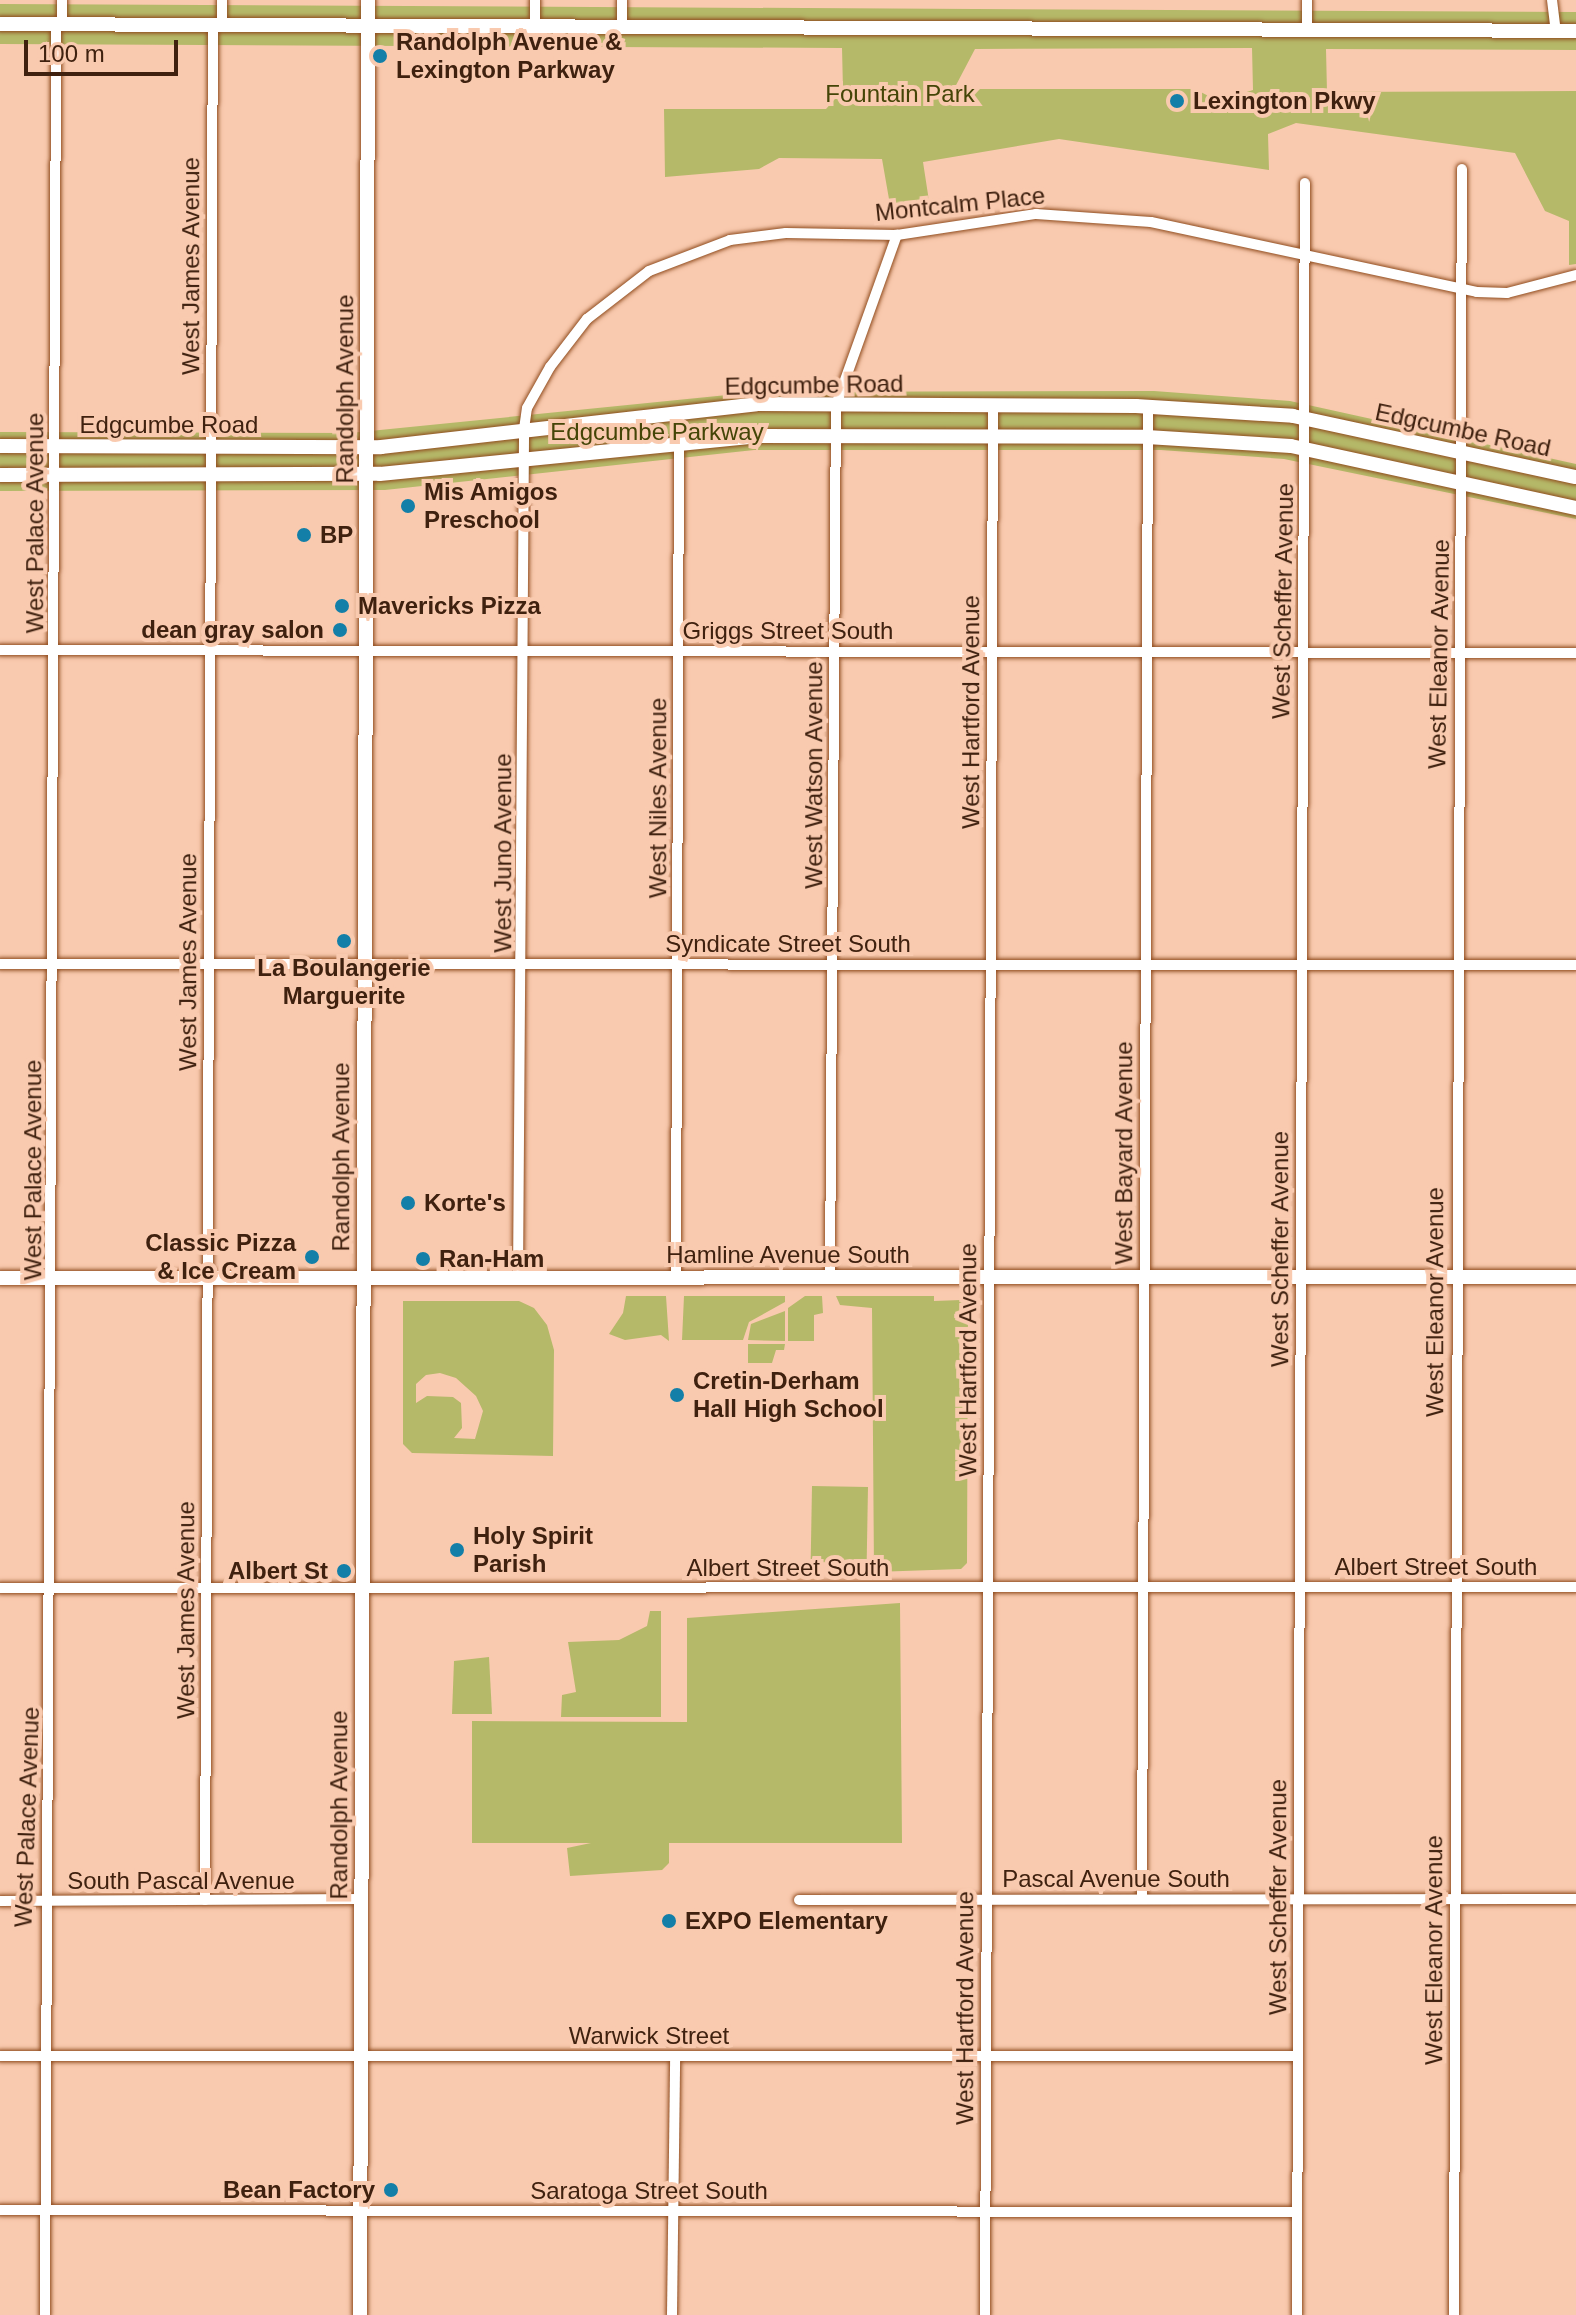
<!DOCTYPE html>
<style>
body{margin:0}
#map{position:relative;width:1576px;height:2315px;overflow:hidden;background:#f9caaf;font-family:Arial,sans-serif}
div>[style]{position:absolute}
.green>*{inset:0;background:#b5b969;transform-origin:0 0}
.roads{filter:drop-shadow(0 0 2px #904c1e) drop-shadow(0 0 2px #904c1e)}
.street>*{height:10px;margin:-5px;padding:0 5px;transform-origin:5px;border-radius:5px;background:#fff}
.secondary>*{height:14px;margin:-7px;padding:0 7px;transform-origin:7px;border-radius:7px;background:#fff}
.dots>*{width:22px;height:22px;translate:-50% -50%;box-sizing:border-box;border:4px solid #f9caaf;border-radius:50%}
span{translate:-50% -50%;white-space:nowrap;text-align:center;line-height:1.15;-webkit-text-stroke:8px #f9caaf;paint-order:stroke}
.poi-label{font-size:24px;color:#3f210f;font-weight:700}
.left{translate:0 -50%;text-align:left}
.right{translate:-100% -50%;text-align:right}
.park-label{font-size:24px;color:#444507}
.street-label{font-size:24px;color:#3f210f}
.scale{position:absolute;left:24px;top:40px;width:154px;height:36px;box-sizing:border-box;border:4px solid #3f210f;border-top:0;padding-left:10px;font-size:24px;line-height:28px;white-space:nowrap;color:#3f210f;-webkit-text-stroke:6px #f9caaf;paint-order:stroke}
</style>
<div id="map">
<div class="green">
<i style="clip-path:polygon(evenodd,0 4px,1576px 12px,1576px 50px,1326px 49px,1327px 92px,1576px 91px,1576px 264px,1569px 265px,1569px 221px,1545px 211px,1515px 153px,1296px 123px,1268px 134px,1269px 170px,1059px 139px,923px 162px,931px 214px,893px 222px,882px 159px,779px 158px,759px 169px,665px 177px,664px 109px,826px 109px,843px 90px,842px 48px,0 44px,0 4px,1252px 48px,1253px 90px,1218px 101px,1195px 89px,954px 89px,975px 49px,1252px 48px)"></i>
<i style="clip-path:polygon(1154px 391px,1290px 401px,1576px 464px,1576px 519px,1284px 459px,1161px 450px,754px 450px,385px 490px,0 491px,0 432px,350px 433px,757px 392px)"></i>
<i style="clip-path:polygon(626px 1296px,666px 1296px,669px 1341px,661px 1335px,625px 1340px,609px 1334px,623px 1313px)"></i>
<i style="clip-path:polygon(684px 1296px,785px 1296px,785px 1302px,749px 1322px,743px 1340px,682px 1340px)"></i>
<i style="clip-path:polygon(805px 1296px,822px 1296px,823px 1313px,814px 1315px,814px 1341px,788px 1341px,788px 1308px)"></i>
<i style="clip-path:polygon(836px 1296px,934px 1296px,934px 1301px,961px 1300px,968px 1306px,967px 1563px,961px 1569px,874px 1572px,872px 1308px,840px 1305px)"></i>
<i style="clip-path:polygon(evenodd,403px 1301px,519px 1301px,534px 1308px,547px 1325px,554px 1350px,553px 1456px,412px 1453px,403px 1444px,403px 1301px,440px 1373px,456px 1378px,476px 1396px,483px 1411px,475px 1439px,454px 1438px,462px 1428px,461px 1403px,453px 1397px,427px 1396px,416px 1403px,416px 1384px,426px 1375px,440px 1373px)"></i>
<i style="clip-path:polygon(785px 1311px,785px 1341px,748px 1340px,751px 1324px)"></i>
<i style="clip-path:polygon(748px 1344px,785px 1344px,784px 1350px,776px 1350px,772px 1363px,748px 1363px)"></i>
<i style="left:812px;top:1486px;width:56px;height:76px;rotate:1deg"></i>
<i style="clip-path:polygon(900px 1603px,902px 1843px,669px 1843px,669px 1863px,662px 1870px,570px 1876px,567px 1848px,591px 1843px,472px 1843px,472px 1721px,687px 1722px,687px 1618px)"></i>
<i style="clip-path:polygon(650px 1611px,661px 1611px,661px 1717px,561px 1717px,562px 1695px,576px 1692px,568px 1642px,619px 1640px,647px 1626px)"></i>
<i style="clip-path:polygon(489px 1657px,492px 1714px,452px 1714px,454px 1661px)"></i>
</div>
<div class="roads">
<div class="street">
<i style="left:535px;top:0;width:26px;rotate:90deg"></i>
<i style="left:622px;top:0;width:26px;rotate:90deg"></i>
<i style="left:1552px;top:0;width:31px;rotate:83deg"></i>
<i style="left:222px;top:24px;width:24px;rotate:-90deg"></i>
<i style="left:62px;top:25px;width:25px;rotate:-90deg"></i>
<i style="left:1307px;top:29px;width:29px;rotate:-90deg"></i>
<i style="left:0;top:650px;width:1576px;rotate:0.11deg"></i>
<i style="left:0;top:964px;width:1576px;rotate:0.04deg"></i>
<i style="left:518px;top:1277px;width:848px;rotate:-89.59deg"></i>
<i style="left:524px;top:429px;width:21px;rotate:-82deg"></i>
<i style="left:527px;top:408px;width:47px;rotate:-60.7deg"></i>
<i style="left:550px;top:367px;width:61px;rotate:-52.4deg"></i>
<i style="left:587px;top:319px;width:78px;rotate:-37.7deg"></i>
<i style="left:649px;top:271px;width:87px;rotate:-20.9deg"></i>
<i style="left:730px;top:240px;width:56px;rotate:-7.1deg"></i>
<i style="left:786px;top:233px;width:111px;rotate:1deg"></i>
<i style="left:897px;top:235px;width:141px;rotate:-8.6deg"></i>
<i style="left:1036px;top:214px;width:115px;rotate:4deg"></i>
<i style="left:1151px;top:222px;width:333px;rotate:12.1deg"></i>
<i style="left:1477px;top:292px;width:30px;rotate:2deg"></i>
<i style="left:1507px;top:293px;width:71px;rotate:-14.6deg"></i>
<i style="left:676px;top:1277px;width:863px;rotate:-89.8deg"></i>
<i style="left:830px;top:1277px;width:872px;rotate:-89.61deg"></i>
<i style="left:836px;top:405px;width:181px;rotate:-70.3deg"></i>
<i style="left:0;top:1588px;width:1576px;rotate:-0.04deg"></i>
<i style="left:1142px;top:1899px;width:1492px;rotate:-89.77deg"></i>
<i style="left:205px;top:1900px;width:1876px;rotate:-89.76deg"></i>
<i style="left:799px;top:1900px;width:777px;rotate:-0.07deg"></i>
<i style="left:0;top:1901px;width:361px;rotate:-0.3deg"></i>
<i style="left:0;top:2056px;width:1298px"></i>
<i style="left:0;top:2210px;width:1297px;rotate:0.09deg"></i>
<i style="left:45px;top:2315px;width:2290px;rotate:-89.72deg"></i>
<i style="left:672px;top:2315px;width:259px;rotate:-89.3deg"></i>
<i style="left:985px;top:2315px;width:1910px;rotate:-89.76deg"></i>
<i style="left:1297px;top:2315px;width:2132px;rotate:-89.79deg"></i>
<i style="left:1454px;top:2315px;width:2146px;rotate:-89.79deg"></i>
</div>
<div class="secondary">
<i style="left:0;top:24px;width:1576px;rotate:0.25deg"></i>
<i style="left:0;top:446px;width:381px;rotate:0.2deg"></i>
<i style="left:381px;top:447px;width:378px;rotate:-6.5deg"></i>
<i style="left:757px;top:404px;width:379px;rotate:0.3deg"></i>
<i style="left:1136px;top:406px;width:157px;rotate:3.6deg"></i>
<i style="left:1293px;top:416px;width:289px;rotate:12.2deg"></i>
<i style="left:0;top:475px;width:380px;rotate:-0.2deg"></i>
<i style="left:380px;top:474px;width:381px;rotate:-5.7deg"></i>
<i style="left:759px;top:436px;width:388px;rotate:0.1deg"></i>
<i style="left:1147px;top:437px;width:144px;rotate:3.6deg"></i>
<i style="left:1291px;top:446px;width:292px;rotate:12.3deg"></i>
<i style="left:0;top:1278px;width:1576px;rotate:-0.04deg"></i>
<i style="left:360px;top:2315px;width:2315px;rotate:-89.8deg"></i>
</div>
</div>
<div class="dots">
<i style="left:380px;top:56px;background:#137fa8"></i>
<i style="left:1177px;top:101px;background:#137fa8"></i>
<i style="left:408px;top:506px;background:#137fa8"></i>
<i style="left:304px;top:535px;background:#137fa8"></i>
<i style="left:342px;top:606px;background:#137fa8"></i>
<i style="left:340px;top:630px;background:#137fa8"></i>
<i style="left:344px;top:941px;background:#137fa8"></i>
<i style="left:408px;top:1203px;background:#137fa8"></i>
<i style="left:312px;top:1257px;background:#137fa8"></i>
<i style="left:423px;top:1259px;background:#137fa8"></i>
<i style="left:677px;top:1395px;background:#137fa8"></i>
<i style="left:457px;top:1550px;background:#137fa8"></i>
<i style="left:344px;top:1571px;background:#137fa8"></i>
<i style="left:669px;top:1921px;background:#137fa8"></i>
<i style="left:391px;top:2190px;background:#137fa8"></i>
</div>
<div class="poi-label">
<span class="left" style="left:396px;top:56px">Randolph Avenue &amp;<br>Lexington Parkway</span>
<span class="left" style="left:1193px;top:101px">Lexington Pkwy</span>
<span class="left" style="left:424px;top:506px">Mis Amigos<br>Preschool</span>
<span class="left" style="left:320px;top:535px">BP</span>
<span class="left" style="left:358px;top:606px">Mavericks Pizza</span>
<span class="right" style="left:324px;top:630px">dean gray salon</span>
<span style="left:344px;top:982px">La Boulangerie<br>Marguerite</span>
<span class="left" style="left:424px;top:1203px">Korte's</span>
<span class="right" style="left:296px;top:1257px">Classic Pizza<br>&amp; Ice Cream</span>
<span class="left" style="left:439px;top:1259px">Ran-Ham</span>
<span class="left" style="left:693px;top:1395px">Cretin-Derham<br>Hall High School</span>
<span class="left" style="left:473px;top:1550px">Holy Spirit<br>Parish</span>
<span class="right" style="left:328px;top:1571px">Albert St</span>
<span class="left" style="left:685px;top:1921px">EXPO Elementary</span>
<span class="right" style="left:375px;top:2190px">Bean Factory</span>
</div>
<div class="park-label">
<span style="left:900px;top:94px">Fountain Park</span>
<span style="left:657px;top:432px">Edgcumbe Parkway</span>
</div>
<div class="street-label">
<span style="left:960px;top:204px;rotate:-6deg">Montcalm Place</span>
<span style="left:191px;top:266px;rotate:-90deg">West James Avenue</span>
<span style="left:814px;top:385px;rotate:-1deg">Edgcumbe Road</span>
<span style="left:345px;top:389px;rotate:-90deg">Randolph Avenue</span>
<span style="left:169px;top:425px">Edgcumbe Road</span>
<span style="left:1463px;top:430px;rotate:12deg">Edgcumbe Road</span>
<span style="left:35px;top:523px;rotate:-90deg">West Palace Avenue</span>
<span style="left:1283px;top:601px;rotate:-89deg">West Scheffer Avenue</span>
<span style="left:788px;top:631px">Griggs Street South</span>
<span style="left:1439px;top:654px;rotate:-89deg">West Eleanor Avenue</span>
<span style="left:971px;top:712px;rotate:-90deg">West Hartford Avenue</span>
<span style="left:814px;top:775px;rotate:-90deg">West Watson Avenue</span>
<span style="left:658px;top:798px;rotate:-90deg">West Niles Avenue</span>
<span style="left:503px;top:853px;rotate:-90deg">West Juno Avenue</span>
<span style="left:788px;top:944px">Syndicate Street South</span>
<span style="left:188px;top:962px;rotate:-90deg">West James Avenue</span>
<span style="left:1124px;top:1153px;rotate:-90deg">West Bayard Avenue</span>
<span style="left:341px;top:1157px;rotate:-90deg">Randolph Avenue</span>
<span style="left:33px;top:1170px;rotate:-90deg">West Palace Avenue</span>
<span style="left:1280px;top:1249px;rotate:-90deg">West Scheffer Avenue</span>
<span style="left:788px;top:1255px">Hamline Avenue South</span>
<span style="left:1435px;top:1302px;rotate:-90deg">West Eleanor Avenue</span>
<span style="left:968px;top:1360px;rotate:-90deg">West Hartford Avenue</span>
<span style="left:1436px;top:1567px">Albert Street South</span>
<span style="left:788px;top:1568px">Albert Street South</span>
<span style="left:186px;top:1610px;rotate:-90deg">West James Avenue</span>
<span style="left:339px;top:1805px;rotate:-90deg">Randolph Avenue</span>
<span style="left:27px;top:1817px;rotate:-88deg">West Palace Avenue</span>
<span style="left:1116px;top:1879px">Pascal Avenue South</span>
<span style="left:181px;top:1881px">South Pascal Avenue</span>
<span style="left:1278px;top:1897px;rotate:-90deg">West Scheffer Avenue</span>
<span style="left:1434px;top:1950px;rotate:-90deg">West Eleanor Avenue</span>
<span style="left:965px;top:2008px;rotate:-90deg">West Hartford Avenue</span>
<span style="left:649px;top:2036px">Warwick Street</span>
<span style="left:649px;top:2191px">Saratoga Street South</span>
</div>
<div class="scale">100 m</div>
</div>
